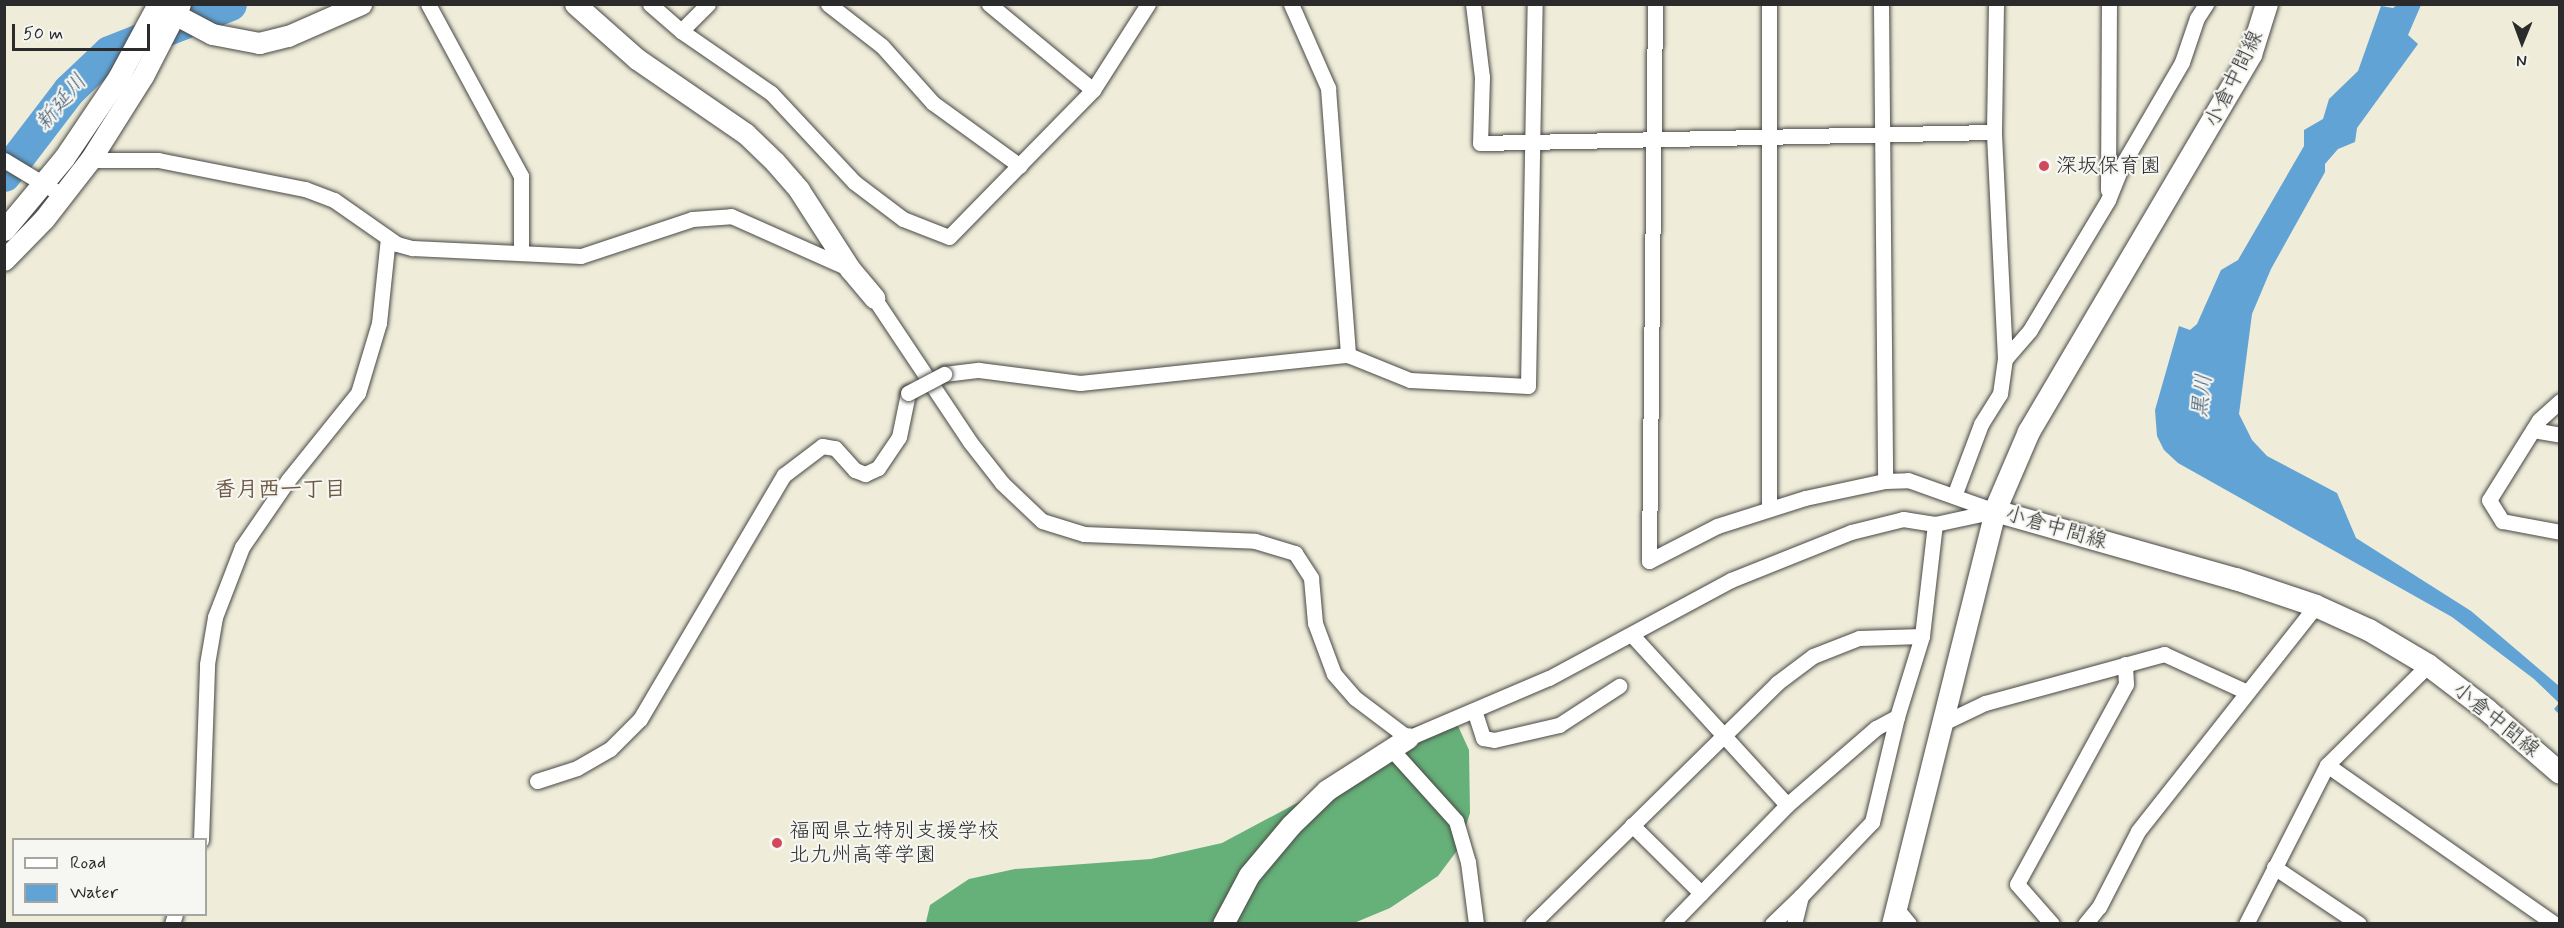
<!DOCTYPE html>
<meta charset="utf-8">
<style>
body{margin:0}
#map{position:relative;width:2564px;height:928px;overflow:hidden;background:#efecd9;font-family:Mynerve,"Klee One",sans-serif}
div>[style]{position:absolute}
.forest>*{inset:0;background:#66b079}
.water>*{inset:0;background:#62a3d5}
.river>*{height:33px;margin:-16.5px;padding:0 16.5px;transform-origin:16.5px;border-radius:16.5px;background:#62a3d5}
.roads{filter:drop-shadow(0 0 2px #484845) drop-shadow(0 0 2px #484845)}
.street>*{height:15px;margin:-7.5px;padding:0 7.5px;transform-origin:7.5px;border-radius:7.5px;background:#fff}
.secondary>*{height:21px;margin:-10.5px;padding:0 10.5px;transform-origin:10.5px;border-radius:10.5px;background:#fff}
.primary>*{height:22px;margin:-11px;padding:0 11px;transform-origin:11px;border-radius:11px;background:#fff}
.bridges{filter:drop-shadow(0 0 2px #484845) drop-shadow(0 0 2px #484845)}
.street-bridge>*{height:15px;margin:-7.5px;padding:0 7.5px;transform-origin:7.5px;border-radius:7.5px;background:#fff}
.dots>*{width:16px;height:16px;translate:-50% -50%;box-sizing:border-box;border:3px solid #f6f6f2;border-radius:50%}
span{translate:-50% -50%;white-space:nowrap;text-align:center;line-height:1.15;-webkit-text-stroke:4.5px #f6f6f2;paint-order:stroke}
.street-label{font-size:21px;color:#2b2b2b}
.poi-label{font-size:21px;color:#2b2b2b}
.left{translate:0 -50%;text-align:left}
.water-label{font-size:22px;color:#415b6f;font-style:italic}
.neighbourhood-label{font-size:22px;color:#6e5842;font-weight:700}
.frame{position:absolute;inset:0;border:6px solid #2b2b2b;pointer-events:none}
.legend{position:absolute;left:12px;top:838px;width:195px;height:78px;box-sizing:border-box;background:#f6f6f2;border:2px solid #a5a5a2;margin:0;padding:8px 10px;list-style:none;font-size:18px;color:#2b2b2b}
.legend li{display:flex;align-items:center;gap:12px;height:30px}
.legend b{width:30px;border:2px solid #a5a5a2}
.north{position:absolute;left:2492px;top:12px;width:60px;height:60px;-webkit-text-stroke:4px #f6f6f2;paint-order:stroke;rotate:181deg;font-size:16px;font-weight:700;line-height:24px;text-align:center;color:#2b2b2b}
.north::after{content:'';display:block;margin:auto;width:21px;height:27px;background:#2b2b2b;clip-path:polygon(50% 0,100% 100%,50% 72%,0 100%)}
.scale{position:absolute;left:12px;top:24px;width:138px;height:27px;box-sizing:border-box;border:3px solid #2b2b2b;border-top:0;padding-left:8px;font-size:18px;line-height:21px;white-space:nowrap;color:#2b2b2b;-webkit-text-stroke:4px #f6f6f2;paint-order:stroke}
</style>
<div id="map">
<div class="forest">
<i style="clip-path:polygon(1441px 718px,1458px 726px,1469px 750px,1470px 813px,1459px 848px,1438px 876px,1390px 908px,1354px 923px,926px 922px,930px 905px,969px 879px,1015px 869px,1151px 859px,1222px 843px,1312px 795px,1400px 731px)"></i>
</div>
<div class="water">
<i style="clip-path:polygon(2397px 5px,2421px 5px,2408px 35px,2418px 44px,2357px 128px,2355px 142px,2338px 149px,2325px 164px,2325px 172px,2271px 269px,2252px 314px,2239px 414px,2252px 440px,2267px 456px,2337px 493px,2356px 538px,2471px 611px,2559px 686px,2559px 714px,2554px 709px,2559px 703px,2534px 679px,2452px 617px,2178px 463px,2164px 450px,2157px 436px,2155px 410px,2179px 326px,2190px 330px,2197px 324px,2221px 270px,2238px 260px,2304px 146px,2304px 130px,2323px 119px,2329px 99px,2358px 71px,2381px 6px,2393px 8px)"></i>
</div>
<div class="river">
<i style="left:4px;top:175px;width:107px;rotate:-52.6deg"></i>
<i style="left:69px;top:90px;width:55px;rotate:-43.5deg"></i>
<i style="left:109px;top:52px;width:130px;rotate:-21.6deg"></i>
</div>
<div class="roads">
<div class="street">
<i style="left:428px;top:4px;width:196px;rotate:61.6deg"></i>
<i style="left:521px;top:176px;width:75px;rotate:90deg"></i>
<i style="left:650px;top:4px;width:41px;rotate:41.1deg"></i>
<i style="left:681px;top:31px;width:109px;rotate:34.6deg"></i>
<i style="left:771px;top:93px;width:122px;rotate:47deg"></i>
<i style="left:854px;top:182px;width:61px;rotate:37.1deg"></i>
<i style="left:903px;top:219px;width:49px;rotate:21.4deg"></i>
<i style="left:949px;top:237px;width:206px;rotate:-45.6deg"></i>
<i style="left:1093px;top:90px;width:102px;rotate:-57.4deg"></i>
<i style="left:828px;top:4px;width:68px;rotate:37.9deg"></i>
<i style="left:882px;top:46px;width:76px;rotate:48.2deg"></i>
<i style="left:933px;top:103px;width:107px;rotate:35.9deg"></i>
<i style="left:989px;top:4px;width:135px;rotate:39.6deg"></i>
<i style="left:1291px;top:4px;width:92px;rotate:66.2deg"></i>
<i style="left:1328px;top:88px;width:268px;rotate:85.7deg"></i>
<i style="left:1473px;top:4px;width:74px;rotate:83deg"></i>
<i style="left:1482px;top:77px;width:66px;rotate:91.7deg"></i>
<i style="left:1480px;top:143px;width:514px;rotate:-1.23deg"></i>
<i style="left:1655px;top:4px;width:557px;rotate:90.62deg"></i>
<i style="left:1649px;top:561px;width:76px;rotate:-27.2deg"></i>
<i style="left:1717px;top:526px;width:92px;rotate:-17.7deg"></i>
<i style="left:1805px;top:498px;width:82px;rotate:-12deg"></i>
<i style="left:1885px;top:481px;width:23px;rotate:-2deg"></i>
<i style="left:1908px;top:480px;width:92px;rotate:19.6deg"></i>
<i style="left:1881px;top:4px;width:477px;rotate:89.5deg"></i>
<i style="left:681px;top:31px;width:38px;rotate:-45deg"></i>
<i style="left:4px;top:160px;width:68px;rotate:31.1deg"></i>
<i style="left:90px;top:160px;width:68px"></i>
<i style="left:158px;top:160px;width:150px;rotate:11.2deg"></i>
<i style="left:305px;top:189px;width:31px;rotate:21deg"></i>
<i style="left:334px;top:200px;width:77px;rotate:34.9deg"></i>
<i style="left:397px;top:244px;width:16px;rotate:15deg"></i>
<i style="left:412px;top:248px;width:169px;rotate:2.7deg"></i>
<i style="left:581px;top:256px;width:117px;rotate:-18.4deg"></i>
<i style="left:692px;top:219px;width:39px;rotate:-4deg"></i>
<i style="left:731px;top:216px;width:130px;rotate:24deg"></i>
<i style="left:2108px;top:190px;width:186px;rotate:-89.7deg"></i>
<i style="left:874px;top:298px;width:173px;rotate:56.3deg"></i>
<i style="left:970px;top:442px;width:52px;rotate:52deg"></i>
<i style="left:1002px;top:483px;width:55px;rotate:43.5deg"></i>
<i style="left:1042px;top:521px;width:44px;rotate:17.2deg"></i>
<i style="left:1084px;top:534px;width:171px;rotate:2.3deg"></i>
<i style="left:1255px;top:541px;width:42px;rotate:16.7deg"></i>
<i style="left:1295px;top:553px;width:30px;rotate:57deg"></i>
<i style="left:1311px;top:578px;width:45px;rotate:84.9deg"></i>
<i style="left:1315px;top:623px;width:54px;rotate:69.6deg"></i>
<i style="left:1334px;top:674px;width:32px;rotate:49deg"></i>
<i style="left:1355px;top:698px;width:66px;rotate:37deg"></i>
<i style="left:1408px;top:738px;width:153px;rotate:-23.1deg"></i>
<i style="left:1549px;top:678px;width:207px;rotate:-28.3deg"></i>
<i style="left:1731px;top:580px;width:129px;rotate:-21.8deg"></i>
<i style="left:1851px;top:532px;width:54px;rotate:-14deg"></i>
<i style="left:1903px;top:519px;width:32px;rotate:9deg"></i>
<i style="left:1935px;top:524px;width:61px;rotate:-12.2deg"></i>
<i style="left:2005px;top:359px;width:38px;rotate:-49deg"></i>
<i style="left:2030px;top:330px;width:152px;rotate:-59deg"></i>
<i style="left:2108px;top:200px;width:35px;rotate:-68deg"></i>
<i style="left:2121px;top:167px;width:121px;rotate:-59.8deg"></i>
<i style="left:2182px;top:62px;width:46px;rotate:-71.2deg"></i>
<i style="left:2197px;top:18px;width:17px;rotate:-57deg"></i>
<i style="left:944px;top:374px;width:35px;rotate:-7deg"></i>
<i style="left:979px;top:370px;width:102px;rotate:7.3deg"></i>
<i style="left:1080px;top:383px;width:269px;rotate:-6deg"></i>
<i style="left:1348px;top:355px;width:67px;rotate:22deg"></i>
<i style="left:1410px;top:380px;width:118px;rotate:2.9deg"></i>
<i style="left:1528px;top:386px;width:382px;rotate:-89deg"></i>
<i style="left:2560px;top:401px;width:28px;rotate:138deg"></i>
<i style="left:2539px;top:420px;width:94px;rotate:122deg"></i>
<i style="left:2489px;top:500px;width:25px;rotate:58deg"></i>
<i style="left:2502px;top:521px;width:59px;rotate:10.7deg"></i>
<i style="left:2533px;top:430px;width:27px;rotate:10deg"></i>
<i style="left:1954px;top:496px;width:77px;rotate:-69.4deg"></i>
<i style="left:1981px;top:424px;width:36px;rotate:-58deg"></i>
<i style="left:2000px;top:394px;width:35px;rotate:-82deg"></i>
<i style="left:2005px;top:359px;width:227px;rotate:-92.8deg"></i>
<i style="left:1994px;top:132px;width:128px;rotate:-89.1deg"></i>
<i style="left:1769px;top:509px;width:505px;rotate:-90deg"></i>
<i style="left:1632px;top:635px;width:230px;rotate:47.6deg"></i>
<i style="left:1475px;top:713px;width:26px;rotate:72deg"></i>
<i style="left:1483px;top:738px;width:11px;rotate:10deg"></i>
<i style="left:1494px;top:740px;width:67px;rotate:-13deg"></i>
<i style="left:1559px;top:725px;width:72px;rotate:-33deg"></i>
<i style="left:1943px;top:723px;width:47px;rotate:-25.5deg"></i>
<i style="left:1985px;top:703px;width:186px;rotate:-15.3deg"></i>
<i style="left:2164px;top:654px;width:91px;rotate:24.6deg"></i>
<i style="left:1393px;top:751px;width:94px;rotate:48deg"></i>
<i style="left:1456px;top:821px;width:43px;rotate:73.7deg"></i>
<i style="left:1468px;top:862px;width:63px;rotate:82.6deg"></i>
<i style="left:2327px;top:765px;width:278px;rotate:34.9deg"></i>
<i style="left:537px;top:781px;width:42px;rotate:-18deg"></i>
<i style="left:577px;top:768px;width:38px;rotate:-30deg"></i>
<i style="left:610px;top:749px;width:42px;rotate:-45deg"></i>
<i style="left:640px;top:719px;width:283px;rotate:-59.5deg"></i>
<i style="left:784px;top:475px;width:48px;rotate:-37.3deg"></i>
<i style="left:822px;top:446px;width:13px;rotate:9deg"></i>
<i style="left:835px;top:448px;width:30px;rotate:48deg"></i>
<i style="left:855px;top:470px;width:11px;rotate:22deg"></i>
<i style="left:865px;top:474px;width:14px;rotate:-25deg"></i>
<i style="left:878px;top:468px;width:37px;rotate:-56deg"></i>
<i style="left:899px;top:437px;width:45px;rotate:-78.4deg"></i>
<i style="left:1632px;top:825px;width:97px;rotate:44.6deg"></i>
<i style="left:201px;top:840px;width:176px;rotate:-88deg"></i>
<i style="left:207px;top:664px;width:48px;rotate:-80.3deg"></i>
<i style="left:215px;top:617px;width:75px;rotate:-68.9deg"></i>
<i style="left:242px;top:547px;width:81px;rotate:-55.5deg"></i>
<i style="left:288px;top:480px;width:112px;rotate:-51.2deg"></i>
<i style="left:358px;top:393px;width:73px;rotate:-73.3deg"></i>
<i style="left:379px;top:323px;width:85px;rotate:-84deg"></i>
<i style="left:2274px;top:867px;width:102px;rotate:33.8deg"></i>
<i style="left:1801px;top:896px;width:103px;rotate:-46.2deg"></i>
<i style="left:1872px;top:822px;width:108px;rotate:-76.6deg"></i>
<i style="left:1897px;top:717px;width:85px;rotate:-72.8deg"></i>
<i style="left:1922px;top:636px;width:113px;rotate:-83.4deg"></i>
<i style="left:1896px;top:908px;width:21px;rotate:51deg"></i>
<i style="left:172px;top:924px;width:10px;rotate:-73deg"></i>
<i style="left:1532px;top:924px;width:344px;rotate:-44.5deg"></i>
<i style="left:1777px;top:683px;width:45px;rotate:-36.9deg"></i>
<i style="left:1813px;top:656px;width:49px;rotate:-21.4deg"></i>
<i style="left:1859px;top:638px;width:63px;rotate:-1.8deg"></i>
<i style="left:1671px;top:924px;width:166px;rotate:-45.7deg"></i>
<i style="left:1787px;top:805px;width:118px;rotate:-40.9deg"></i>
<i style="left:1876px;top:728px;width:24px;rotate:-28deg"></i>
<i style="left:1772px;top:924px;width:40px;rotate:-44deg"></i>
<i style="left:1801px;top:896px;width:29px;rotate:104deg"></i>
<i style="left:2052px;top:924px;width:53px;rotate:-131.2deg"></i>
<i style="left:2017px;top:884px;width:228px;rotate:-61.4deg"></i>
<i style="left:2126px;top:684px;width:20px;rotate:-93deg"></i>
<i style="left:2085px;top:924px;width:22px;rotate:-51deg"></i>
<i style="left:2099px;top:907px;width:85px;rotate:-62.8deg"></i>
<i style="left:2138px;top:831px;width:287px;rotate:-51.7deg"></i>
<i style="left:2246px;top:924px;width:178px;rotate:-63deg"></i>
<i style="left:2327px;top:765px;width:142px;rotate:-44.7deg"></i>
</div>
<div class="secondary">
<i style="left:575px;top:4px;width:83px;rotate:41.6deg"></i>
<i style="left:637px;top:59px;width:132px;rotate:34.5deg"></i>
<i style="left:746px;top:134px;width:40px;rotate:44deg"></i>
<i style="left:775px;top:162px;width:37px;rotate:49deg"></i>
<i style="left:799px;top:190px;width:94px;rotate:57.2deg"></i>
<i style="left:850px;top:269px;width:38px;rotate:50deg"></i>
<i style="left:163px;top:8px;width:55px;rotate:28deg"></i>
<i style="left:212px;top:34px;width:48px;rotate:10.8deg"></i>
<i style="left:259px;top:43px;width:30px;rotate:-14deg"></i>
<i style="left:288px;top:36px;width:80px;rotate:-23.7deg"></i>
<i style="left:4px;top:230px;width:94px;rotate:-50.2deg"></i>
<i style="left:64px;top:158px;width:97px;rotate:-56deg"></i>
<i style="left:118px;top:78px;width:84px;rotate:-61.6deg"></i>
<i style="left:4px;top:260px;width:57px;rotate:-45.7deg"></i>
<i style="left:44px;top:219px;width:75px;rotate:-52.1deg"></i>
<i style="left:90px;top:160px;width:99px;rotate:-57.8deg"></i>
<i style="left:143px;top:76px;width:81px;rotate:-62.8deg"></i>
<i style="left:1223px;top:924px;width:55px;rotate:-62deg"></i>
<i style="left:1249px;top:875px;width:65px;rotate:-50deg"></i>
<i style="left:1291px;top:825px;width:50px;rotate:-44.2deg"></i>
<i style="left:1327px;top:790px;width:96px;rotate:-32.7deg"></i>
<i style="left:1892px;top:924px;width:426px;rotate:-76deg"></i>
</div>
<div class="primary">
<i style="left:2267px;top:4px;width:53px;rotate:107.4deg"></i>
<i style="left:2251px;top:55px;width:438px;rotate:120.5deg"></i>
<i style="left:2029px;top:432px;width:86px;rotate:113.3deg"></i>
<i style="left:1995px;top:511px;width:250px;rotate:15.8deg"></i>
<i style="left:2236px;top:579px;width:84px;rotate:18.6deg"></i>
<i style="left:2316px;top:606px;width:58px;rotate:24.4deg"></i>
<i style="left:2369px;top:630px;width:69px;rotate:30.7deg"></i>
<i style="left:2428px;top:665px;width:74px;rotate:37.3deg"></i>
<i style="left:2487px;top:710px;width:96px;rotate:40.8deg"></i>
</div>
</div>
<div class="bridges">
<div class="street-bridge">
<i style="left:908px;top:393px;width:41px;rotate:-27.8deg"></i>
</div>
</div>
<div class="dots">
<i style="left:2044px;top:166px;background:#d1495b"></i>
<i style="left:777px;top:843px;background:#d1495b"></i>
</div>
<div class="street-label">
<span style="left:2234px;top:79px;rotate:-64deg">小倉中間線</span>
<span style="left:2056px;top:528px;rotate:16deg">小倉中間線</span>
<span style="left:2496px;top:720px;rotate:39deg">小倉中間線</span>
</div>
<div class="poi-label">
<span class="left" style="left:2056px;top:166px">深坂保育園</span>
<span class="left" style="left:789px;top:843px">福岡県立特別支援学校<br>北九州高等学園</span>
</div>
<div class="water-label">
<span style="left:62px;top:103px;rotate:-50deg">新延川</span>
<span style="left:2203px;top:396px;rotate:-83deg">黒川</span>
</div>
<div class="neighbourhood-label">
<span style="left:280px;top:491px">香月西一丁目</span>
</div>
<div class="frame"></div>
<ul class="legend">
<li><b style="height:8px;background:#fff"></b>Road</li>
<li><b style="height:16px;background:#62a3d5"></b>Water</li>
</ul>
<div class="north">N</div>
<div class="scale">50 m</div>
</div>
